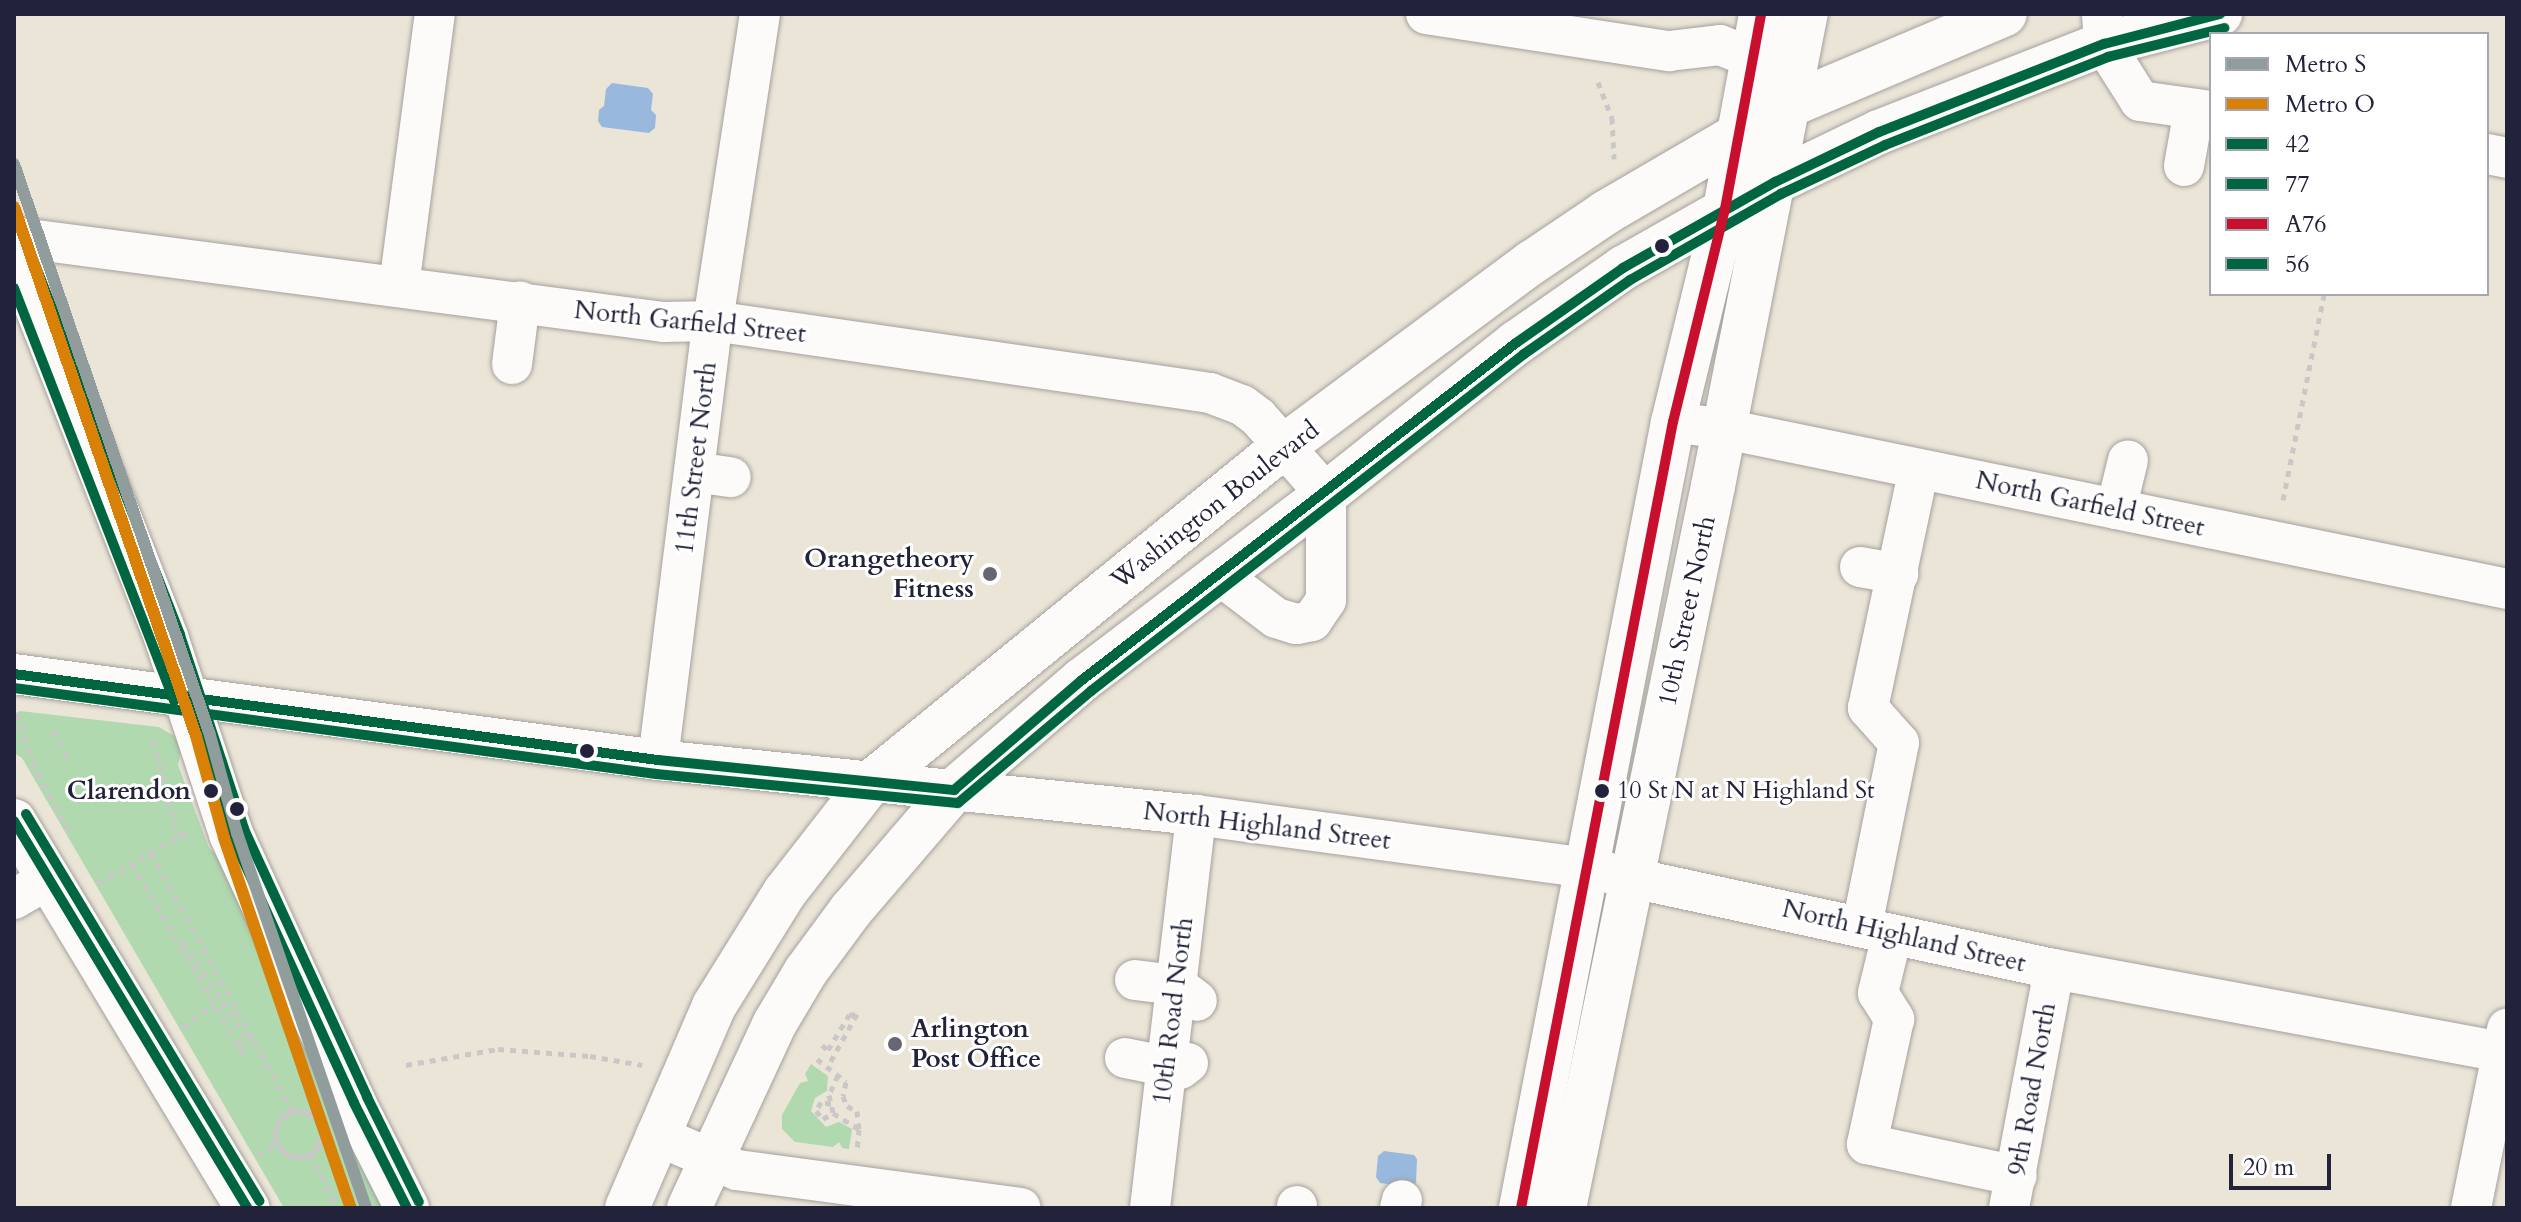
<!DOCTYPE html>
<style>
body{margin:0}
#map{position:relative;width:2521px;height:1222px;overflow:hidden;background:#ebe5d8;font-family:Cardo,serif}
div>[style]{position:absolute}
.green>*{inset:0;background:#b0d9b0}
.water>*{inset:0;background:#98b8dd}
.path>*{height:5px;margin-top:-2.5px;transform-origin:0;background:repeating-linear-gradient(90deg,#cac8c7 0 6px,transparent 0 12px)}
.path>.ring{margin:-2.5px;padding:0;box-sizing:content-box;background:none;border:5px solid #cac8c7;border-radius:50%}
.roads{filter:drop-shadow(0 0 2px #a5a19d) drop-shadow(0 0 2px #a5a19d)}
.minor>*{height:40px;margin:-20px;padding:0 20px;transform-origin:20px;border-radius:20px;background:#fcfbf9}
.major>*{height:44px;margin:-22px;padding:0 22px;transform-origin:22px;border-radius:22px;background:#fcfbf9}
.bus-1>*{height:10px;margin:-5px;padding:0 5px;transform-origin:5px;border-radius:5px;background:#006641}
.bus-2>*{height:10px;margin:-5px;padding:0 5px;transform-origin:5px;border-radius:5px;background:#006641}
.bus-3>*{height:10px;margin:-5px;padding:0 5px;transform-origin:5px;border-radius:5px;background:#c8102e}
.bus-4>*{height:10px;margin:-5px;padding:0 5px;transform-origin:5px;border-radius:5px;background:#006641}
.metro-1>*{height:12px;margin:-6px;padding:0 6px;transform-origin:6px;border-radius:6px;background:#919d9d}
.metro-2>*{height:12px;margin:-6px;padding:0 6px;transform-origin:6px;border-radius:6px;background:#d98006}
.dots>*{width:22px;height:22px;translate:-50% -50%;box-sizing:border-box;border:4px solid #fff;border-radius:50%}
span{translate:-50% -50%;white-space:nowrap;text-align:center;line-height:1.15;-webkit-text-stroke:6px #fff;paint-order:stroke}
.bus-label{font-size:24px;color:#22223b}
.left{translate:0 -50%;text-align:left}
.street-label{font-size:26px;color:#22223b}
.poi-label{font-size:26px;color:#22223b;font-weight:700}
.right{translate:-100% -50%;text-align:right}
.stop-label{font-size:26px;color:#22223b;font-weight:700}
.frame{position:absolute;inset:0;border:16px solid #22223b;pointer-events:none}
.legend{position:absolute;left:2209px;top:32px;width:280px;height:264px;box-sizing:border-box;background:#fff;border:2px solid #a7a7b1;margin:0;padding:10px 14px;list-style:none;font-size:24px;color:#22223b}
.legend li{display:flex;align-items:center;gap:16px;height:40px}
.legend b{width:40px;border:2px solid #a7a7b1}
.scale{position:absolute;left:2229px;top:1154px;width:102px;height:36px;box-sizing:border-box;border:4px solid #22223b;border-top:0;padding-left:10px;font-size:24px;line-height:28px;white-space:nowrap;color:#22223b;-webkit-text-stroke:6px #fff;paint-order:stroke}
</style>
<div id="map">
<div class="green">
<i style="clip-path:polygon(20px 711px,159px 727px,176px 737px,181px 751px,178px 765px,209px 848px,229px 867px,391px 1208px,284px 1208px,22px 758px,14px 753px,14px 714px)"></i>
<i style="clip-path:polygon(811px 1064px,828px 1076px,827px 1091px,815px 1098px,811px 1111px,826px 1127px,839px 1122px,852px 1129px,849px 1149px,842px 1148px,839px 1142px,833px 1147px,795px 1142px,782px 1129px,782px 1115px,800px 1083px,808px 1081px,805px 1074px)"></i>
</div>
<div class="water">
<i style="clip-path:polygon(612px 83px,648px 88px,653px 94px,651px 110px,656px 115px,655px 128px,649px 133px,602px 127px,598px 121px,599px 110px,604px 106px,606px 89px)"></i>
<i style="clip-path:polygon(1384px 1151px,1414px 1155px,1417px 1159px,1416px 1183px,1409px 1187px,1380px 1183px,1376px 1177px,1378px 1156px)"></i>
</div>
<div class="path">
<i style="left:1598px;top:82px;width:39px;rotate:69deg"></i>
<i style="left:1612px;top:118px;width:41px;rotate:87.2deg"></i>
<i style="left:2283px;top:500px;width:210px;rotate:-78.7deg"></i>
<i style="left:17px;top:714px;width:62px;rotate:71.3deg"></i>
<i style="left:37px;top:773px;width:68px;rotate:61.2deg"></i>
<i style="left:53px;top:731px;width:34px;rotate:62deg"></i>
<i style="left:153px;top:741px;width:99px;rotate:75.4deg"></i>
<i style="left:151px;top:853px;width:294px;rotate:61.3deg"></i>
<i style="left:132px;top:863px;width:225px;rotate:59.9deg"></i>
<i style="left:98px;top:883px;width:107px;rotate:-29.7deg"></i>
<i style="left:184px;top:941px;width:112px;rotate:57.7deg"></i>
<i style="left:183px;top:1027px;width:39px;rotate:-37deg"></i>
<i style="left:822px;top:1045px;width:8px;rotate:40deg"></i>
<i style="left:828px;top:1050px;width:41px;rotate:-59deg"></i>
<i style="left:849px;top:1015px;width:8px;rotate:-7deg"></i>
<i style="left:857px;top:1014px;width:60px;rotate:119.1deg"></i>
<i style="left:238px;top:1046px;width:17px;rotate:-28deg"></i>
<i style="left:817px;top:1059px;width:37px;rotate:38deg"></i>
<i style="left:846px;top:1082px;width:14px;rotate:102deg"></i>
<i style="left:843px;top:1096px;width:11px;rotate:68deg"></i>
<i style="left:847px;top:1106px;width:11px;rotate:27deg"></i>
<i style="left:857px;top:1111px;width:18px;rotate:84deg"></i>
<i style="left:406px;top:1065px;width:93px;rotate:-9.9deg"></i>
<i style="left:498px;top:1049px;width:92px;rotate:4.4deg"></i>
<i style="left:590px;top:1056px;width:53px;rotate:9.8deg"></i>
<i style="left:838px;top:1075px;width:22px;rotate:114deg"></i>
<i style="left:829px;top:1095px;width:18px;rotate:77deg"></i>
<i style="left:833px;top:1113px;width:31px;rotate:32deg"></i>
<i style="left:859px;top:1129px;width:21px;rotate:95deg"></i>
<i style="left:831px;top:1104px;width:10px;rotate:-169deg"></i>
<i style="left:821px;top:1102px;width:10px;rotate:119deg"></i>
<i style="left:816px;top:1111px;width:11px;rotate:49deg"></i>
<i style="left:823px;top:1119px;width:12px;rotate:-31deg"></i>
<i class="ring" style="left:275px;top:1111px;width:41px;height:41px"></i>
<i style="left:309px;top:1154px;width:61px;rotate:61.8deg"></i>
<i style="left:258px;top:1155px;width:22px;rotate:-30deg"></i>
</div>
<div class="roads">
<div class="minor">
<i style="left:1426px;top:14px;width:246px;rotate:8.7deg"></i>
<i style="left:1669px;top:51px;width:51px;rotate:-6.7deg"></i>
<i style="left:1720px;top:45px;width:35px;rotate:22deg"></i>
<i style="left:1752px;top:58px;width:33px;rotate:50deg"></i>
<i style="left:2102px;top:14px;width:30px;rotate:86deg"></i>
<i style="left:2104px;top:44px;width:67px;rotate:57.7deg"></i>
<i style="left:2140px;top:101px;width:72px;rotate:8deg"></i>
<i style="left:2487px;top:154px;width:20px;rotate:11deg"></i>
<i style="left:2184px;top:166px;width:58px;rotate:-80deg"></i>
<i style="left:14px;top:237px;width:655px;rotate:7.46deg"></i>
<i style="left:663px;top:322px;width:50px;rotate:-1.1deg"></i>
<i style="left:713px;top:321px;width:502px;rotate:8.24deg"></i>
<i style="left:1210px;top:393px;width:34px;rotate:21deg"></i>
<i style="left:1242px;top:405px;width:20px;rotate:37deg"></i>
<i style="left:1258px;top:417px;width:103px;rotate:48.6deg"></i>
<i style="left:1326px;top:494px;width:106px;rotate:90deg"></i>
<i style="left:1326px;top:600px;width:25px;rotate:124deg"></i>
<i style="left:1312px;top:621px;width:16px;rotate:169deg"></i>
<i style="left:1296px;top:624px;width:21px;rotate:-163deg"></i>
<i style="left:1276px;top:618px;width:73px;rotate:-142.8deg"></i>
<i style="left:399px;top:286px;width:274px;rotate:-82.5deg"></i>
<i style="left:512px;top:364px;width:63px;rotate:-82.6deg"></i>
<i style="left:1673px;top:422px;width:52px;rotate:7.7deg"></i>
<i style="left:1725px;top:429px;width:798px;rotate:11.56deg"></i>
<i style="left:694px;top:472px;width:37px;rotate:8deg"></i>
<i style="left:2116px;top:509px;width:50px;rotate:-76.2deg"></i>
<i style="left:1860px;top:567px;width:39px;rotate:10deg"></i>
<i style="left:14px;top:674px;width:650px;rotate:7.61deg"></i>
<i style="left:658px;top:760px;width:541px;rotate:5.84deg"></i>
<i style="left:1196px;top:815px;width:394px;rotate:7.7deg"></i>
<i style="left:1586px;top:868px;width:479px;rotate:12.2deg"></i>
<i style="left:2054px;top:969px;width:461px;rotate:10.5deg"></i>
<i style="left:658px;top:760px;width:442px;rotate:-82.9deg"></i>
<i style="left:713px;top:321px;width:311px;rotate:-81.3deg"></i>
<i style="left:14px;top:899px;width:39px;rotate:-30deg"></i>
<i style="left:1862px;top:926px;width:187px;rotate:-78.6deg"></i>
<i style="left:1899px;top:743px;width:47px;rotate:-131.5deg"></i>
<i style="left:1868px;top:708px;width:244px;rotate:-78deg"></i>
<i style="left:1892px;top:935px;width:60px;rotate:103.6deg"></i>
<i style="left:1878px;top:993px;width:31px;rotate:58deg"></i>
<i style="left:1894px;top:1019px;width:128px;rotate:102.2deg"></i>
<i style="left:1867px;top:1144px;width:153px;rotate:12deg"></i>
<i style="left:1135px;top:980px;width:41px;rotate:7deg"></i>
<i style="left:1176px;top:985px;width:26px;rotate:37deg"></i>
<i style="left:1125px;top:1058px;width:56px;rotate:11.3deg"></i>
<i style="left:1180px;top:1069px;width:10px;rotate:-37deg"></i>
<i style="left:656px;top:1135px;width:88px;rotate:23.4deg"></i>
<i style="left:737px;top:1170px;width:286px;rotate:7.6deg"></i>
<i style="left:1150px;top:1208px;width:396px;rotate:-83.3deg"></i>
<i style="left:1297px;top:1208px;width:2px;rotate:-90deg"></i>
<i style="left:1400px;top:1208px;width:8px;rotate:-76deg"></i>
<i style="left:2009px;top:1208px;width:243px;rotate:-79.3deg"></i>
<i style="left:2471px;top:1208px;width:183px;rotate:-78.6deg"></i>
</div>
<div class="major">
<i style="left:14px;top:249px;width:420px;rotate:68.6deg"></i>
<i style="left:167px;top:640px;width:204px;rotate:71.7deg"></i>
<i style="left:231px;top:834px;width:296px;rotate:65.4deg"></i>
<i style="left:354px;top:1103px;width:118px;rotate:63.2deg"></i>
<i style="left:14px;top:821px;width:452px;rotate:58.9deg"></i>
<i style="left:627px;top:1208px;width:220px;rotate:-66.7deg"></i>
<i style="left:714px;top:1006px;width:134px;rotate:-58.1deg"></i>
<i style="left:785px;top:892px;width:137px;rotate:-52.1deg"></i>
<i style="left:869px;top:784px;width:534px;rotate:-39.15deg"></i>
<i style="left:1283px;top:447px;width:309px;rotate:-36.6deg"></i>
<i style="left:1531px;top:263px;width:89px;rotate:-34deg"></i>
<i style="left:1605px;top:213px;width:214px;rotate:-30.3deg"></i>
<i style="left:1790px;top:105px;width:233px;rotate:-22.9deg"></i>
<i style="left:689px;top:1208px;width:204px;rotate:-65.1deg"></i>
<i style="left:775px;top:1023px;width:61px;rotate:-59.2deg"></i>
<i style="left:806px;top:971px;width:76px;rotate:-53.6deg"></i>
<i style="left:851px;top:910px;width:158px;rotate:-49.4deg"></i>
<i style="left:954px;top:790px;width:169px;rotate:-40.7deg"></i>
<i style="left:1082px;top:680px;width:307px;rotate:-37.3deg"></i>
<i style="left:1326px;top:494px;width:243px;rotate:-38.5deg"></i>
<i style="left:1516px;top:343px;width:131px;rotate:-35deg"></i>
<i style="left:1623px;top:268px;width:175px;rotate:-29.5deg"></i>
<i style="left:1775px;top:182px;width:115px;rotate:-25.7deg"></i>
<i style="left:1879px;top:132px;width:242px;rotate:-21.4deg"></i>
<i style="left:2104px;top:44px;width:120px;rotate:-14.5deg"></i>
<i style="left:1521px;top:1208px;width:801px;rotate:-79.06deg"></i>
<i style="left:1673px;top:422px;width:219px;rotate:-76.3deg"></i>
<i style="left:1725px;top:209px;width:198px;rotate:-79.5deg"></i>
<i style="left:1564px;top:1208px;width:737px;rotate:-78.34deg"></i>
<i style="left:1713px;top:486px;width:481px;rotate:-78.9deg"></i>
</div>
</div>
<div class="bus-1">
<i style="left:14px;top:674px;width:650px;rotate:7.61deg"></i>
<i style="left:658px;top:760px;width:298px;rotate:5.8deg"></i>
<i style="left:954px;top:790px;width:169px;rotate:-40.7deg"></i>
<i style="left:1082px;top:680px;width:549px;rotate:-37.83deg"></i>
<i style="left:1516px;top:343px;width:131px;rotate:-35deg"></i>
<i style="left:1623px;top:268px;width:175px;rotate:-29.5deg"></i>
<i style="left:1775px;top:182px;width:115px;rotate:-25.7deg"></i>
<i style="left:1879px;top:132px;width:242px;rotate:-21.4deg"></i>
<i style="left:2104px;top:44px;width:120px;rotate:-14.5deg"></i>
<i style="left:187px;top:696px;width:145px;rotate:72.3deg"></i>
<i style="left:231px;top:834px;width:296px;rotate:65.4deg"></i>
<i style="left:354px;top:1103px;width:118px;rotate:63.2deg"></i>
<i style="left:14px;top:821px;width:452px;rotate:58.9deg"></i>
</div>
<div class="bus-2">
<i style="left:14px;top:288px;width:443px;rotate:68.8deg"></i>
<i style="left:14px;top:688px;width:648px;rotate:7.63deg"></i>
<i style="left:656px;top:774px;width:303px;rotate:5.5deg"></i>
<i style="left:958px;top:803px;width:174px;rotate:-40.1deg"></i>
<i style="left:1091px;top:691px;width:549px;rotate:-37.89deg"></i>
<i style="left:1524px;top:354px;width:129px;rotate:-34.9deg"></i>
<i style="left:1630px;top:280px;width:174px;rotate:-29.7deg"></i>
<i style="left:1781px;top:194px;width:115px;rotate:-25.2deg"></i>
<i style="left:1885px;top:145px;width:240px;rotate:-21.5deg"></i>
<i style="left:2108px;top:57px;width:120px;rotate:-14deg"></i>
</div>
<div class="bus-3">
<i style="left:1521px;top:1208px;width:801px;rotate:-79.06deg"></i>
<i style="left:1673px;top:422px;width:219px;rotate:-76.3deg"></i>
<i style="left:1725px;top:209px;width:198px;rotate:-79.5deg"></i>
</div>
<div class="bus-4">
<i style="left:27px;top:244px;width:420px;rotate:68.6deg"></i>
<i style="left:180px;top:635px;width:204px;rotate:71.7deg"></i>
<i style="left:244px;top:829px;width:295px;rotate:65.3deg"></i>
<i style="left:367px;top:1097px;width:117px;rotate:63.7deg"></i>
<i style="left:26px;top:814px;width:452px;rotate:58.9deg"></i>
</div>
<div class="metro-1">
<i style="left:14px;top:164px;width:601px;rotate:71.05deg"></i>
<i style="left:209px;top:732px;width:105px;rotate:74.5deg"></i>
<i style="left:237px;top:833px;width:397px;rotate:71deg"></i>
</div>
<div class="metro-2">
<i style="left:14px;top:207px;width:559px;rotate:71.01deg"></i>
<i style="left:196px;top:736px;width:106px;rotate:74.6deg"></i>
<i style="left:224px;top:838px;width:391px;rotate:71.1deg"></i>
</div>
<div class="dots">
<i style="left:1662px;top:246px;background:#22223b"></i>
<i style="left:990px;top:574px;background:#686672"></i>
<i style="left:587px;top:751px;background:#22223b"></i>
<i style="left:211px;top:791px;background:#22223b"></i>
<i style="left:1602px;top:791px;background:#22223b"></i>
<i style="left:237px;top:809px;background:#22223b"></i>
<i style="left:895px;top:1044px;background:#686672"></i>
</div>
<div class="bus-label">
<span class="left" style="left:1617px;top:791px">10 St N at N Highland St</span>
</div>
<div class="street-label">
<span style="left:690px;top:322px;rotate:6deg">North Garfield Street</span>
<span style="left:696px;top:458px;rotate:-83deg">11th Street North</span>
<span style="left:2090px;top:504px;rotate:12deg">North Garfield Street</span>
<span style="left:1215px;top:505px;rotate:-38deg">Washington Boulevard</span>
<span style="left:1687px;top:611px;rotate:-78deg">10th Street North</span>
<span style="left:1267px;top:826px;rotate:7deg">North Highland Street</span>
<span style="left:1904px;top:936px;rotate:13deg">North Highland Street</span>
<span style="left:1173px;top:1011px;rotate:-83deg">10th Road North</span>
<span style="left:2032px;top:1089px;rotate:-80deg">9th Road North</span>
</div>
<div class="poi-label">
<span class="right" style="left:974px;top:574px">Orangetheory<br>Fitness</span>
<span class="left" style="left:911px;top:1044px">Arlington<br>Post Office</span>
</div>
<div class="stop-label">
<span class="right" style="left:191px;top:791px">Clarendon</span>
</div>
<div class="frame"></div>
<ul class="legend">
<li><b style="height:10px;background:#919d9d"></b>Metro S</li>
<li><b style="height:10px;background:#d98006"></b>Metro O</li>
<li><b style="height:10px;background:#006641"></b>42</li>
<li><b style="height:10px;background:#006641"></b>77</li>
<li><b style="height:10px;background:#c8102e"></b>A76</li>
<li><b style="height:10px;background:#006641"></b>56</li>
</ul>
<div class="scale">20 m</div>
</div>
